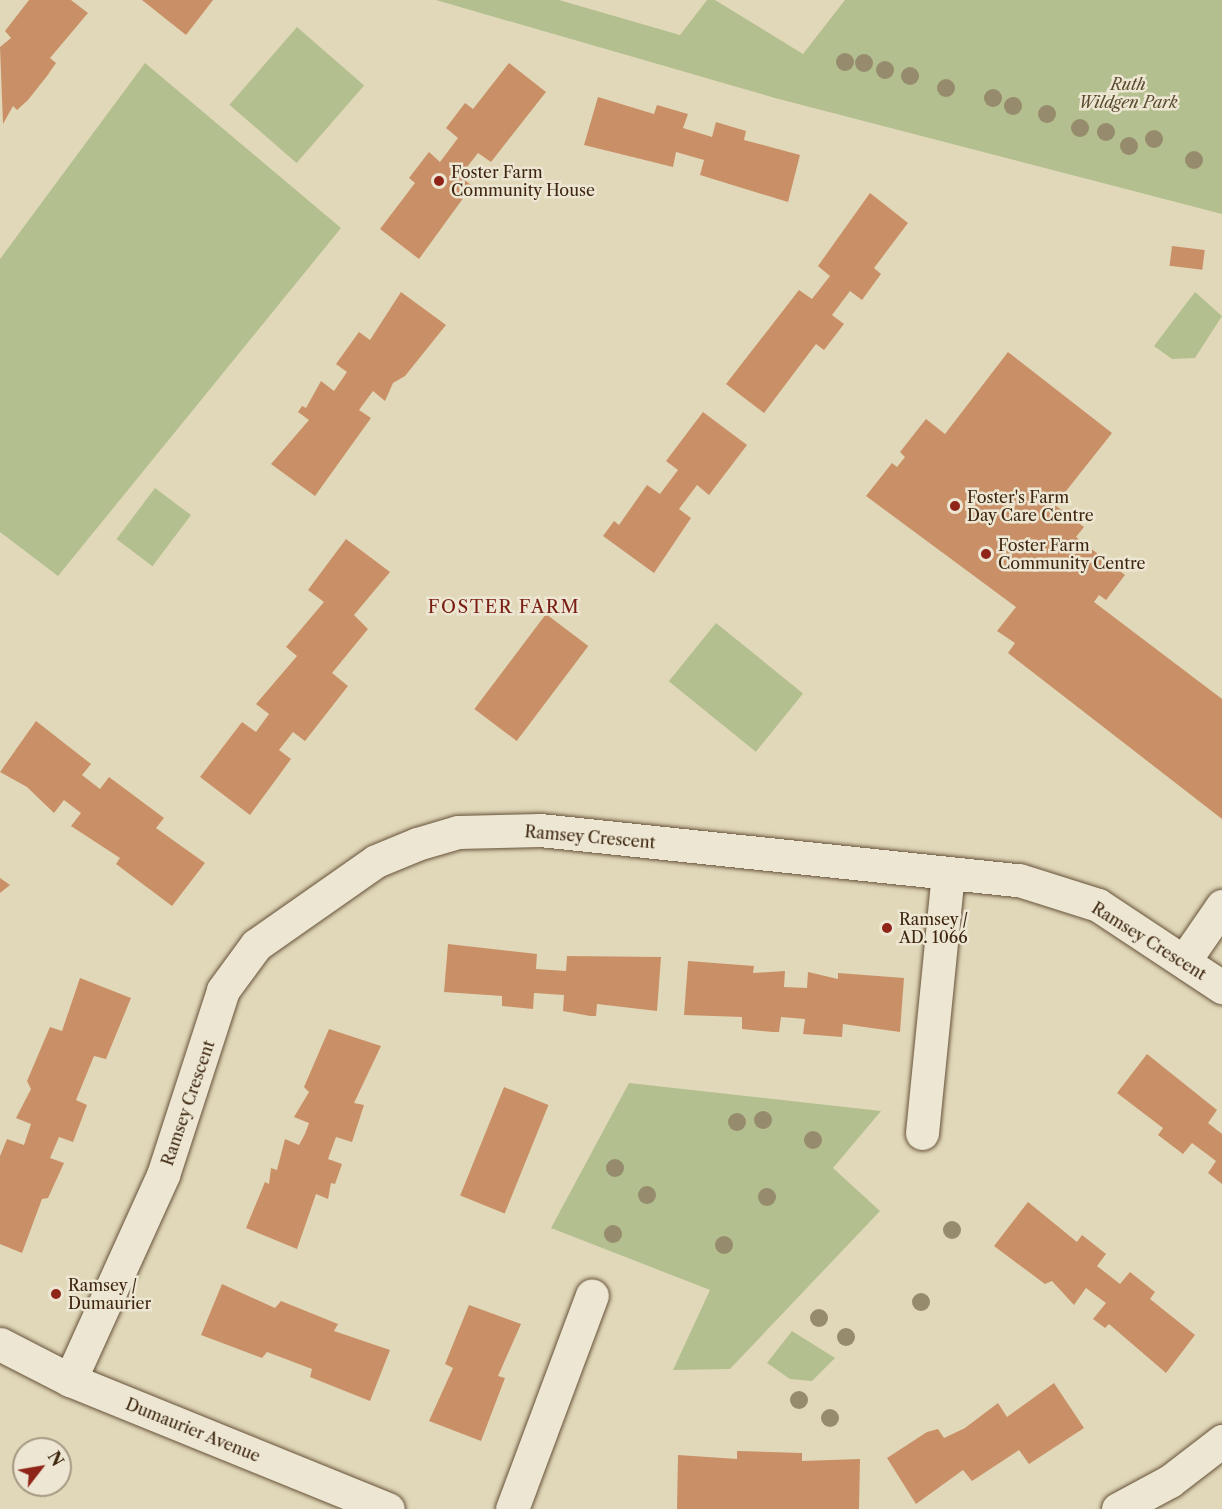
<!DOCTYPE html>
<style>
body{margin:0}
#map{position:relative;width:1222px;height:1509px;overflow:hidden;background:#e1d8b9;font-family:"Libre Caslon Text",serif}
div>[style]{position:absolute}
.green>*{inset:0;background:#b3bf8f;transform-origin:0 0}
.building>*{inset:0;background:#c99067;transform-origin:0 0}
.roads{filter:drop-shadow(0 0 2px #67523a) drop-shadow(0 0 2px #67523a)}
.minor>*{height:33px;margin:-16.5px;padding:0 16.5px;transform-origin:16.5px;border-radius:16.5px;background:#ece6d2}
.trees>*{width:18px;height:18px;margin:-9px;border-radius:50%;background:#978b6d}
.dots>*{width:16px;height:16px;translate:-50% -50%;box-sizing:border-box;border:3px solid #ece6d2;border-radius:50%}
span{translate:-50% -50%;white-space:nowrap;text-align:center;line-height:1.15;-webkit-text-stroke:5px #ece6d2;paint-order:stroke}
.park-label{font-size:16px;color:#5b4c2f;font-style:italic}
.poi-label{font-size:16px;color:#3e260f}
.left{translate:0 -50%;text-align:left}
.street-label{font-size:16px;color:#3e260f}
.neighbourhood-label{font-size:18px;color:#7a1f14;letter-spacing:1.5px}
.north{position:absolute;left:12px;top:1437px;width:60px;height:60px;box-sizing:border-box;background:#ece6d2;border:2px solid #a69984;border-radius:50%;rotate:59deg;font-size:16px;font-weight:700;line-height:24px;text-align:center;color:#3e260f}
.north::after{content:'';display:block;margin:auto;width:21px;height:27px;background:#8f2418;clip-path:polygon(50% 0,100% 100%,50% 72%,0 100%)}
</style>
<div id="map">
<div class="green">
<i style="clip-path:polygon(436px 0,559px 0,680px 35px,707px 0,715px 0,803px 54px,845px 0,1222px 0,1222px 214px,775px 98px)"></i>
<i style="left:297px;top:27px;width:89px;height:103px;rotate:41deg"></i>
<i style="clip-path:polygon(145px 63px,341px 228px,58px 576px,0 532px,0 259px)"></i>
<i style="clip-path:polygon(1195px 292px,1222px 316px,1195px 358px,1172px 359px,1154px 346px)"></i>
<i style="left:155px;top:488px;width:45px;height:64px;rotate:37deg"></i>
<i style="left:716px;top:623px;width:112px;height:75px;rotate:39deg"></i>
<i style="clip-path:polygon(629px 1083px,881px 1111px,833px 1168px,880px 1211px,730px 1369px,673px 1370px,710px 1290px,551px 1228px)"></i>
<i style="clip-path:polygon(792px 1331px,835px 1358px,812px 1381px,790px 1379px,767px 1363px)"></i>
</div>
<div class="building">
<i style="clip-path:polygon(29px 0,71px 0,88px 13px,50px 58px,56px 63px,47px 76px,28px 100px,17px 110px,13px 106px,3px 124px,0 47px,11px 38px,5px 31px)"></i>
<i style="clip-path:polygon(142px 0,213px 0,186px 35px)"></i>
<i style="clip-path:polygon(509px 63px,546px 92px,491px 162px,478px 153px,460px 176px,472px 186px,419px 259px,380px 229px,415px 183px,409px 178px,429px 152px,440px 162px,458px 138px,446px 128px,465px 103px,473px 109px)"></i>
<i style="clip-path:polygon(598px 97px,654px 114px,657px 105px,688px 114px,683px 128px,712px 137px,716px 122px,746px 131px,744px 140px,800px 155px,788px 202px,700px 175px,704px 160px,676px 152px,673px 167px,584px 145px)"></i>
<i style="clip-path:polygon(870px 193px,908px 223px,874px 268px,881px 274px,862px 300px,850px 291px,832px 315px,844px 324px,824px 350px,816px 344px,764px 413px,726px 384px,799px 290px,812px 299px,830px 276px,818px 266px)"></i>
<i style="left:1172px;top:246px;width:33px;height:20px;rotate:7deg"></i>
<i style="clip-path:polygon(401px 292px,446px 325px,405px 376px,393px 383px,385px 401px,373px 391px,359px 410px,371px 418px,315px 496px,271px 464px,309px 420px,298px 412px,302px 406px,306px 408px,321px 381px,334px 391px,347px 372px,336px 364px,359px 332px,370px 340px)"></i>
<i style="clip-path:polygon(1008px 352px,1112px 433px,1055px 505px,1084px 527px,1076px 537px,1125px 575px,1106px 600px,1099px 595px,1094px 602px,1222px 699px,1222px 819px,1008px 653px,1015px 643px,997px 631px,1016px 607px,866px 496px,892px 463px,897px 467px,905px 457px,900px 452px,926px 419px,945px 434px)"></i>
<i style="clip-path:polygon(703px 412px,747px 445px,709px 495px,697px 485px,679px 509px,691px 518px,654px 573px,603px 536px,614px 521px,619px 525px,647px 485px,660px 494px,678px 470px,666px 461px)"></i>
<i style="clip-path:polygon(346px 539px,390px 572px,354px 615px,368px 629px,332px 673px,348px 686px,305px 741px,293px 732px,279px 750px,291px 759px,250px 815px,200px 777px,242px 722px,256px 732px,269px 714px,256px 704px,297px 656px,286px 647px,324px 602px,308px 590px)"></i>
<i style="left:546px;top:614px;width:53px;height:119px;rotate:37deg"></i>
<i style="clip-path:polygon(36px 721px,91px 764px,82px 775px,100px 789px,109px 777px,164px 818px,156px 828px,205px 863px,172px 906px,116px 864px,120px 858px,71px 826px,81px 813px,64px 800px,54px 813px,27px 787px,0 772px)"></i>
<i style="clip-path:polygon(0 878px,10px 885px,0 893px)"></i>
<i style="clip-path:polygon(448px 944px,537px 954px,536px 969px,566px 971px,567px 956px,661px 957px,657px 1011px,597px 1004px,596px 1016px,590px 1016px,563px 1011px,564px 995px,534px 993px,533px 1009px,502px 1006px,502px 996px,444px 992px)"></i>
<i style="clip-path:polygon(688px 961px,754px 966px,753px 973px,785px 971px,784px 987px,807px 988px,808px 972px,838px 979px,838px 973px,904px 978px,900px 1032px,843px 1024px,842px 1037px,803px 1034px,805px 1019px,781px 1017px,779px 1032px,773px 1032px,742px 1029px,742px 1017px,684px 1015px)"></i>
<i style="clip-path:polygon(80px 978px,131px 998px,106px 1059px,94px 1056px,76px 1100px,87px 1105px,73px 1142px,59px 1137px,50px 1158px,64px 1163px,48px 1198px,42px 1199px,22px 1253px,0 1244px,0 1156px,7px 1139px,24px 1145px,31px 1124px,16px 1118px,31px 1089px,27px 1081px,50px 1027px,62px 1031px)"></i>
<i style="clip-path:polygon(329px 1029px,381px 1046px,354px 1103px,364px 1105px,352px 1142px,336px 1137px,328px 1159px,342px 1164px,335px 1184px,331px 1183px,328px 1199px,316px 1194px,297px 1249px,246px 1228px,265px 1182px,269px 1184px,271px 1168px,277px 1170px,285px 1139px,299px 1145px,305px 1134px,309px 1123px,294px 1117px,309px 1092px,304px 1087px)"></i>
<i style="clip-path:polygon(1147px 1054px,1217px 1110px,1208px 1123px,1222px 1134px,1222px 1184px,1208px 1173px,1216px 1161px,1192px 1143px,1183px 1154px,1158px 1135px,1163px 1128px,1117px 1093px)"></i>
<i style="left:504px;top:1087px;width:48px;height:117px;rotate:22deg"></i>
<i style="clip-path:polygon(1028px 1202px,1077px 1242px,1082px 1235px,1106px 1254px,1097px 1266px,1120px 1284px,1130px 1272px,1155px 1292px,1150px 1299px,1195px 1335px,1166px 1373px,1109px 1324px,1105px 1328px,1093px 1319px,1106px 1303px,1086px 1288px,1074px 1305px,1052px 1281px,1045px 1284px,994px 1246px)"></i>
<i style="clip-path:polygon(222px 1284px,275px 1308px,281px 1301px,338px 1324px,334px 1331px,390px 1350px,370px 1401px,310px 1377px,312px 1369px,267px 1352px,262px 1358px,201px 1335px)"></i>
<i style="clip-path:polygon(469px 1305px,521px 1324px,498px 1376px,505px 1378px,481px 1441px,429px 1421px,453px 1368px,445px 1364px)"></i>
<i style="clip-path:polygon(1054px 1383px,1084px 1428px,1029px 1464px,1019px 1450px,972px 1481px,963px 1470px,916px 1504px,887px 1458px,927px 1432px,938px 1429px,944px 1438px,965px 1428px,998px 1403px,1007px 1417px)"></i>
<i style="clip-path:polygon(737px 1451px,802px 1453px,802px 1461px,860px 1459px,859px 1509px,677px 1509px,678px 1455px,737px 1459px)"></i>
</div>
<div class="roads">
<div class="minor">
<i style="left:1184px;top:961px;width:67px;rotate:-55.4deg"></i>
<i style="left:922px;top:1133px;width:261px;rotate:-84.3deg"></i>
<i style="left:0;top:1344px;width:79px;rotate:27.2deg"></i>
<i style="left:70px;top:1380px;width:343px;rotate:22.1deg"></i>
<i style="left:70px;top:1380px;width:225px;rotate:-65.6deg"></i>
<i style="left:163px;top:1175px;width:194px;rotate:-72deg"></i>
<i style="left:223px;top:990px;width:56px;rotate:-53.7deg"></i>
<i style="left:256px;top:945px;width:146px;rotate:-35deg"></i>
<i style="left:376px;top:861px;width:44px;rotate:-22.5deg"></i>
<i style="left:417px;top:844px;width:43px;rotate:-16.3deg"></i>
<i style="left:458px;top:832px;width:82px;rotate:-1.4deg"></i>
<i style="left:540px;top:830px;width:482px;rotate:6deg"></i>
<i style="left:1019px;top:880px;width:83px;rotate:17.6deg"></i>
<i style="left:1098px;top:905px;width:149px;rotate:33.5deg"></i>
<i style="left:512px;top:1509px;width:228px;rotate:-69.5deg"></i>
<i style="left:1118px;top:1509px;width:59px;rotate:-28.3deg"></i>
<i style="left:1170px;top:1481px;width:66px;rotate:-37.6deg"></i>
</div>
</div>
<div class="trees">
<i style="left:845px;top:62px"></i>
<i style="left:864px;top:63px"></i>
<i style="left:885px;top:70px"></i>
<i style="left:910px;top:76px"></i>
<i style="left:946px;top:88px"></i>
<i style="left:993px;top:98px"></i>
<i style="left:1013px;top:106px"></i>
<i style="left:1047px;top:114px"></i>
<i style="left:1080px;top:128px"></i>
<i style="left:1106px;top:132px"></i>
<i style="left:1154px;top:139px"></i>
<i style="left:1129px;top:146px"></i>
<i style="left:1194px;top:160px"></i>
<i style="left:763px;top:1120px"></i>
<i style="left:737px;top:1122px"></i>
<i style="left:813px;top:1140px"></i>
<i style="left:615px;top:1168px"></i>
<i style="left:647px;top:1195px"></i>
<i style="left:767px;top:1197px"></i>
<i style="left:952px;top:1230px"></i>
<i style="left:613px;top:1234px"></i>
<i style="left:724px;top:1245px"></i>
<i style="left:921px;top:1302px"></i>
<i style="left:819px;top:1318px"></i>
<i style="left:846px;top:1337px"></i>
<i style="left:799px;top:1400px"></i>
<i style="left:830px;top:1418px"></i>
</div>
<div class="dots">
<i style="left:439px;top:181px;background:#8f2418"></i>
<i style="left:955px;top:506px;background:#8f2418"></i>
<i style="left:986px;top:554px;background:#8f2418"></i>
<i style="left:887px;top:928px;background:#8f2418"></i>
<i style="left:56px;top:1294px;background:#8f2418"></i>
</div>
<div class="park-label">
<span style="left:1128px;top:93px">Ruth<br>Wildgen Park</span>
</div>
<div class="poi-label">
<span class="left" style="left:451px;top:181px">Foster Farm<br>Community House</span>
<span class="left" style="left:967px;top:506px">Foster's Farm<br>Day Care Centre</span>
<span class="left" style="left:998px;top:554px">Foster Farm<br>Community Centre</span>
<span class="left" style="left:899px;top:928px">Ramsey /<br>AD. 1066</span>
<span class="left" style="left:68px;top:1294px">Ramsey /<br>Dumaurier</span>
</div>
<div class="street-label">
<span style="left:590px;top:837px;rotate:5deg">Ramsey Crescent</span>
<span style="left:1149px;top:941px;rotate:32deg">Ramsey Crescent</span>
<span style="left:188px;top:1103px;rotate:-71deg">Ramsey Crescent</span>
<span style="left:193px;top:1430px;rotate:22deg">Dumaurier Avenue</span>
</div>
<div class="neighbourhood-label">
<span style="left:504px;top:607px">FOSTER FARM</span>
</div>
<div class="north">N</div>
</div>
